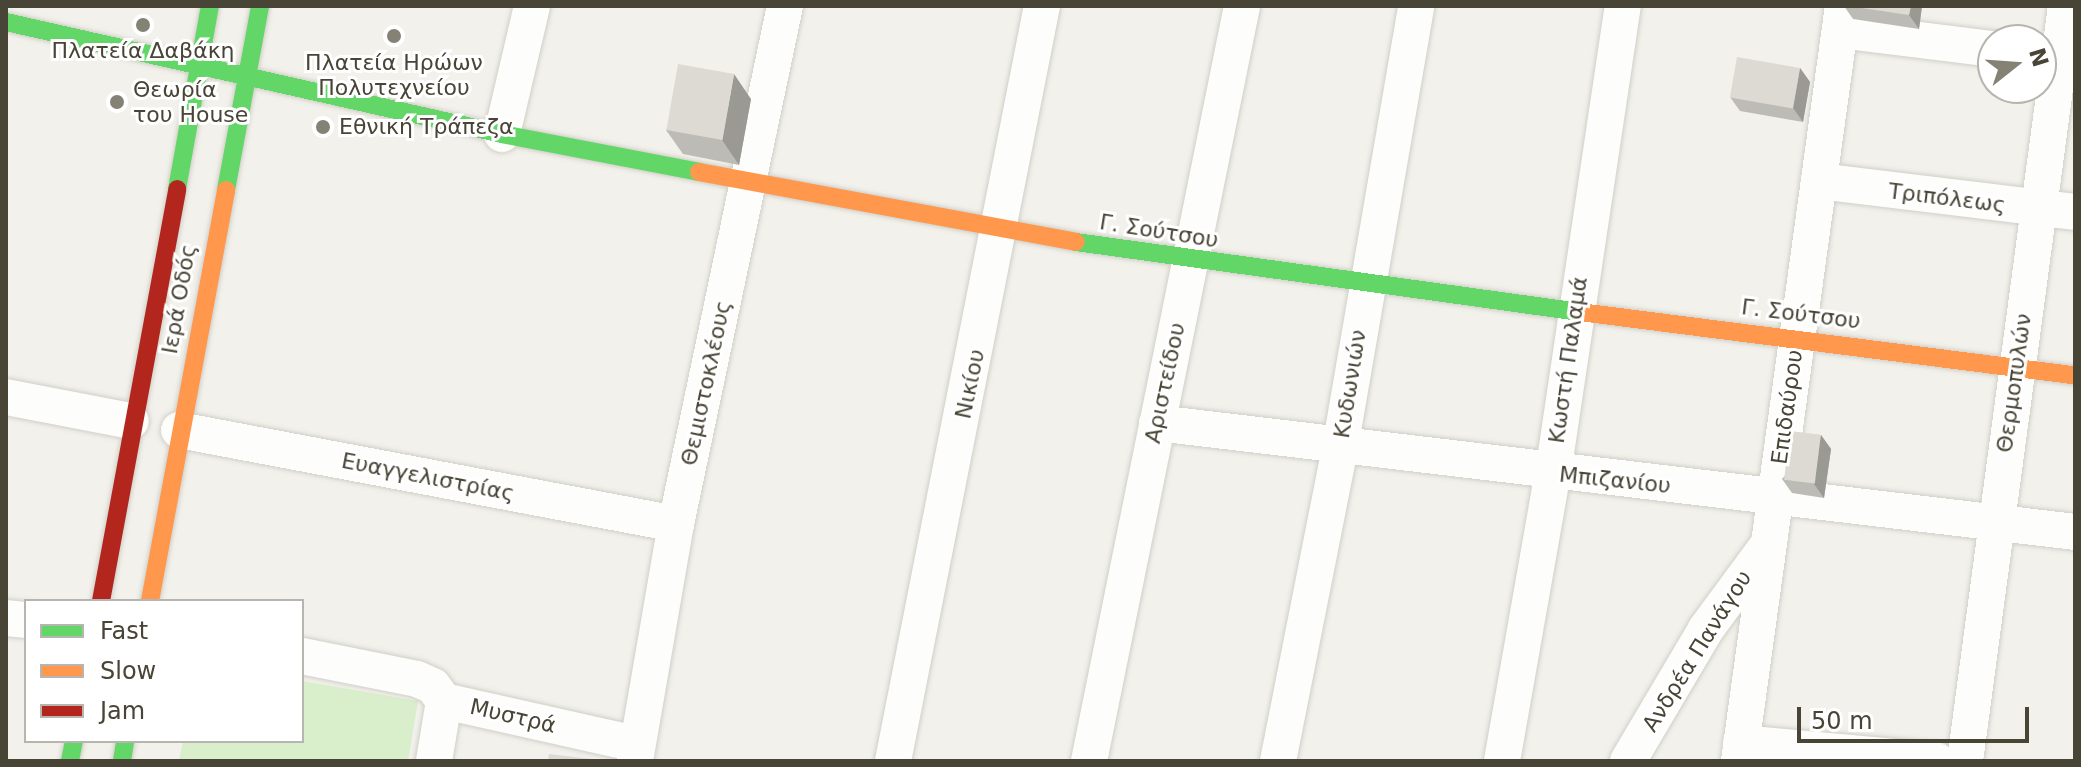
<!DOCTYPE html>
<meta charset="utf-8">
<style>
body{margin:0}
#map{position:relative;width:2081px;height:767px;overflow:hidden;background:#f2f1eb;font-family:"DejaVu Sans",sans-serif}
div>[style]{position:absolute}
.green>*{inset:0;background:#d9eeca}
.roads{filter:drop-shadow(0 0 2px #d0cfc8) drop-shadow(0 0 2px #d0cfc8)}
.street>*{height:36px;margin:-18px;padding:0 18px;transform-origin:18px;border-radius:18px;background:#fdfdfc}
.fast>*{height:18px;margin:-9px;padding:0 9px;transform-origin:9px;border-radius:9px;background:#63d668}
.slow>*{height:18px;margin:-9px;padding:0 9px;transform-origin:9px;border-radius:9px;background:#ff974d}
.jam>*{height:18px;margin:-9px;padding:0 9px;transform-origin:9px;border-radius:9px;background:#b3261e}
.wall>*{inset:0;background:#bdbbb5}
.shaded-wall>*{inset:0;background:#9a9994}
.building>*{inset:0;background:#dcdad3;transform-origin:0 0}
.dots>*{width:22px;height:22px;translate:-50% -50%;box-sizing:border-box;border:4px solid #fff;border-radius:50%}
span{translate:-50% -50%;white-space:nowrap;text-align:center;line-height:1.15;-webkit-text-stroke:6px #fff;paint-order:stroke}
.poi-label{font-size:22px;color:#494536}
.left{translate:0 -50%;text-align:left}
.street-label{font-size:22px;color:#494536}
.frame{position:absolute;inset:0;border:8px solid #494536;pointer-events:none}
.legend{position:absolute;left:24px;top:599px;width:280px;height:144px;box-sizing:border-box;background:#fff;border:2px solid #b6b5af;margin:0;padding:10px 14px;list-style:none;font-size:24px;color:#494536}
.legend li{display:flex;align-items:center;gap:16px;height:40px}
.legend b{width:40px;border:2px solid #b6b5af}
.north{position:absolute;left:1977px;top:24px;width:80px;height:80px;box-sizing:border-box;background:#fff;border:2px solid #b6b5af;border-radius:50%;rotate:73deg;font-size:22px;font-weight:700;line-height:32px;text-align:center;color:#494536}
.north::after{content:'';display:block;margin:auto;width:28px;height:36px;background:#848175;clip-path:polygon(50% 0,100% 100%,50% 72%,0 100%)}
.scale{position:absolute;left:1797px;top:707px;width:232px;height:36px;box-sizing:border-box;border:4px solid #494536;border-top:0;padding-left:10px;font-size:24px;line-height:28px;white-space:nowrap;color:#494536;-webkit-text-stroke:6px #fff;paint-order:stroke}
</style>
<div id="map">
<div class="green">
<i style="clip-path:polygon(302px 681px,418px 701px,408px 761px,179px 761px,183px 741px,302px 741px)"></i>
</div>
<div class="roads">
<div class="street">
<i style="left:1840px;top:30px;width:154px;rotate:7.1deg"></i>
<i style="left:502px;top:134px;width:131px;rotate:-76.8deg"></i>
<i style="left:1819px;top:181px;width:258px;rotate:6.9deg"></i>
<i style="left:6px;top:397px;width:127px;rotate:10.9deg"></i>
<i style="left:1157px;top:423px;width:924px;rotate:6.77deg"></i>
<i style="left:179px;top:430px;width:506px;rotate:10.71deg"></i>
<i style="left:6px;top:618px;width:20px;rotate:6deg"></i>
<i style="left:302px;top:656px;width:117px;rotate:11.3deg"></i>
<i style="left:417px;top:679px;width:17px;rotate:24deg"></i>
<i style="left:433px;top:686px;width:19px;rotate:54deg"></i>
<i style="left:444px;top:701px;width:198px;rotate:12.6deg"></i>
<i style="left:1741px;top:743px;width:197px;rotate:5.2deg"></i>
<i style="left:434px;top:761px;width:61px;rotate:-80.5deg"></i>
<i style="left:635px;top:761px;width:241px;rotate:-80.2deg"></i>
<i style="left:676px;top:524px;width:529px;rotate:-78.12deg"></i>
<i style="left:893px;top:761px;width:770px;rotate:-78.84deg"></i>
<i style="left:1089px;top:761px;width:770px;rotate:-78.54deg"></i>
<i style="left:1278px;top:761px;width:319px;rotate:-78.8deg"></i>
<i style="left:1340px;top:448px;width:448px;rotate:-80.2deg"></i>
<i style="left:1502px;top:761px;width:292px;rotate:-80deg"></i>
<i style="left:1553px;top:473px;width:472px;rotate:-81.5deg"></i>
<i style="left:1628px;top:761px;width:153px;rotate:-59.4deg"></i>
<i style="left:1706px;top:629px;width:104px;rotate:-53.6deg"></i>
<i style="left:1739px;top:761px;width:762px;rotate:-82.16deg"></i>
<i style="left:1965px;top:761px;width:762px;rotate:-82.38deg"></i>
</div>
<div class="fast">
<i style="left:6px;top:22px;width:508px;rotate:12.72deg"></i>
<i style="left:502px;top:134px;width:201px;rotate:10.9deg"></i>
<i style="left:177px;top:189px;width:186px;rotate:-79.8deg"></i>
<i style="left:226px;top:190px;width:187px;rotate:-79.5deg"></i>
<i style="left:1076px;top:242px;width:509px;rotate:7.91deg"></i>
<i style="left:70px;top:761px;width:20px;rotate:-79deg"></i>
<i style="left:122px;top:761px;width:20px;rotate:-81deg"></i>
</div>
<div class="slow">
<i style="left:699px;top:172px;width:383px;rotate:10.5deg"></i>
<i style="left:1580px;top:312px;width:499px;rotate:7.3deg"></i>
<i style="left:150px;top:601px;width:418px;rotate:-79.5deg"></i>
</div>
<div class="jam">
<i style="left:101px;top:601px;width:419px;rotate:-79.5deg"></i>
</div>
</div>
<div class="wall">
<i style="clip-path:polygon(1844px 6px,1922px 6px,1919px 29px,1853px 19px)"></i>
<i style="clip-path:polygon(1800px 68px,1810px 82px,1803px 122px,1740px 111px,1730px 97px)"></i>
<i style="clip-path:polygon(751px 99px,739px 165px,683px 154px,666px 130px)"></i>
<i style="clip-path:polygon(1821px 435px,1831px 449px,1824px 498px,1792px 493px,1782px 479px)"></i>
</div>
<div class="shaded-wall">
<i style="clip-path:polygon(1911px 6px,1922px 6px,1919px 29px,1909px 15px)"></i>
<i style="clip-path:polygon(1800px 68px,1810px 82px,1803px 122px,1793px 108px)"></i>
<i style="clip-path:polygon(734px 74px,751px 99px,739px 165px,722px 140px)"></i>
<i style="clip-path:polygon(1821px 435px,1831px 449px,1824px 498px,1814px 484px)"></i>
</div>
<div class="building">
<i style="clip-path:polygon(1848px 6px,1911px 6px,1909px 15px)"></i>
<i style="left:1737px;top:57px;width:64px;height:41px;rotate:10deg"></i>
<i style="left:678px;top:64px;width:57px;height:67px;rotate:10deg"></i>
<i style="left:1790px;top:431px;width:31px;height:49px;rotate:7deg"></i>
<i style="clip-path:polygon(549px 754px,592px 759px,592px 761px,548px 761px)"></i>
</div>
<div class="dots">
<i style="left:143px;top:25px;background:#848175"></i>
<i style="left:394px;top:36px;background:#848175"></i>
<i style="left:117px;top:102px;background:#848175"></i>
<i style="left:323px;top:127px;background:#848175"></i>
</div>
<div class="poi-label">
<span style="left:143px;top:51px">Πλατεία Δαβάκη</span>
<span style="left:394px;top:75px">Πλατεία Ηρώων<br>Πολυτεχνείου</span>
<span class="left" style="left:133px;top:102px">Θεωρία<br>του House</span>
<span class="left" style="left:339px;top:127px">Εθνική Τράπεζα</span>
</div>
<div class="street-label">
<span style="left:1947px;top:198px;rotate:7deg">Τριπόλεως</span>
<span style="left:1159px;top:231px;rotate:9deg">Γ. Σούτσου</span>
<span style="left:179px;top:299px;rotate:-80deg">Ιερά Οδός</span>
<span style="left:1801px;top:314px;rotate:7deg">Γ. Σούτσου</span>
<span style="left:1568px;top:360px;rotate:-82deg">Κωστή Παλαμά</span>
<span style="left:706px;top:383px;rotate:-78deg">Θεμιστοκλέους</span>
<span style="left:1165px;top:383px;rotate:-78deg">Αριστείδου</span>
<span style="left:2014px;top:383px;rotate:-82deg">Θερμοπυλών</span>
<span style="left:970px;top:384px;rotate:-78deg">Νικίου</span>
<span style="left:1350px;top:384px;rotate:-81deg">Κυδωνιών</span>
<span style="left:1787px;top:407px;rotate:-82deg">Επιδαύρου</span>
<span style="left:428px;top:477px;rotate:11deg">Ευαγγελιστρίας</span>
<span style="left:1615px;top:480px;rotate:6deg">Μπιζανίου</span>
<span style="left:1697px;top:651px;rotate:-58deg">Ανδρέα Πανάγου</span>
<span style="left:513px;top:716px;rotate:13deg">Μυστρά</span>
</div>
<div class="frame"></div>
<ul class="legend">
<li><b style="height:10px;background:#63d668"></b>Fast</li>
<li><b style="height:10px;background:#ff974d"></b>Slow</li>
<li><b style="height:10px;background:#b3261e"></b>Jam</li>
</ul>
<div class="north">N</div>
<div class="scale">50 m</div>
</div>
